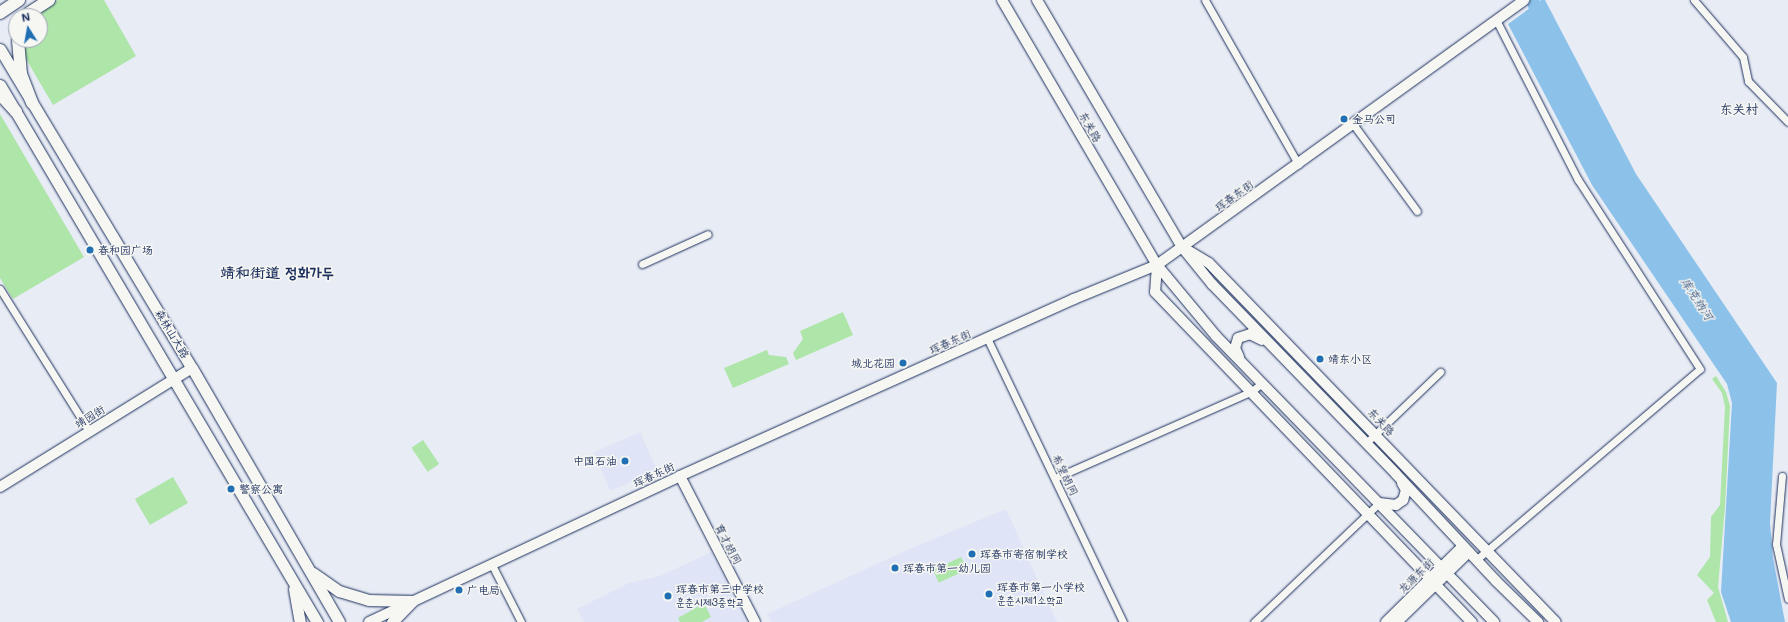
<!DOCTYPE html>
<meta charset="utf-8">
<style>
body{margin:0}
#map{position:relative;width:1788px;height:622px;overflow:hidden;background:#e8ecf5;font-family:Mali,"LXGW WenKai TC","Poor Story",sans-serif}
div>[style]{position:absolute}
.built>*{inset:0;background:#dfe5f7;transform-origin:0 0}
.green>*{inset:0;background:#aee5a9;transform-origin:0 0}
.water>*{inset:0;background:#8cc2ea}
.river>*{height:13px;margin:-6.5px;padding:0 6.5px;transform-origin:6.5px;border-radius:6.5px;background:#8cc2ea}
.roads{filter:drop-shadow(0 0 1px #1b2f5e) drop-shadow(0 0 1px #1b2f5e)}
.street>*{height:7px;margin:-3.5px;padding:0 3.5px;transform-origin:3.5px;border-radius:3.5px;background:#f6f6f2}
.secondary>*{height:10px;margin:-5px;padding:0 5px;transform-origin:5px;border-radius:5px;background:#f6f6f2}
.primary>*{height:11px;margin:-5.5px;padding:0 5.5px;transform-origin:5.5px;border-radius:5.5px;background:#f6f6f2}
.highway>*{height:12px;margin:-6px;padding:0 6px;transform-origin:6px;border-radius:6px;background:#f6f6f2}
.dots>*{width:11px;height:11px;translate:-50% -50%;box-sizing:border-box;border:2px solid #f6f6f2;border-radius:50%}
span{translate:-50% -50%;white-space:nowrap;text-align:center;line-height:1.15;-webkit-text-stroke:3px #f6f6f2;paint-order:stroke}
.poi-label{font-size:11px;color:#1b2f5e}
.left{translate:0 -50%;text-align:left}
.right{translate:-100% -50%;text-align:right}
.street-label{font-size:11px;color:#1b2f5e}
.water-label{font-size:12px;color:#375481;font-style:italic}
.quarter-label{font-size:13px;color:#1b2f5e}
.district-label{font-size:15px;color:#1b2f5e;font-weight:700}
.north{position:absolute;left:8px;top:8px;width:40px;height:40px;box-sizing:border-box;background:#f6f6f2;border:1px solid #9ea6b7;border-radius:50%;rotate:349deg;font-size:11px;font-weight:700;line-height:16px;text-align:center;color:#1b2f5e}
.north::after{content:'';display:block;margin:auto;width:14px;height:18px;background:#1f6fb2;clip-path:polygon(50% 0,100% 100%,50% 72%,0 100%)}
</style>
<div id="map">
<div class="built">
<i style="left:640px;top:432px;width:42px;height:51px;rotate:66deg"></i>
<i style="clip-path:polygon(1006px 509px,1057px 622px,771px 622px,767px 614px,914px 547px)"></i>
<i style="clip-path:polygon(711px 552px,747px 622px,584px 622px,577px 609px,629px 583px,660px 576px)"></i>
</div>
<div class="green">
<i style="clip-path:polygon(58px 0,104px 0,136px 56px,53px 105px,23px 54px,23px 40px,40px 40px,40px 16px,32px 16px)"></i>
<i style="clip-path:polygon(0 114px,84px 257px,13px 299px,0 278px)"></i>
<i style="clip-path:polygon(843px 312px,853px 335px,796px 360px,793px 353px,803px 339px,800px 331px)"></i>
<i style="clip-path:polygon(767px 350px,769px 355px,786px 357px,789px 364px,733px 388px,724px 368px)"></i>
<i style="clip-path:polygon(1716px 376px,1726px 392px,1730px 406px,1725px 507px,1718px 587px,1728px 622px,1716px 622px,1707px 600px,1714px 593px,1697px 575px,1710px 557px,1711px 517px,1720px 505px,1725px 407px,1722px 393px,1712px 379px)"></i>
<i style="left:423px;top:440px;width:29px;height:14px;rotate:56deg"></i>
<i style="left:173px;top:477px;width:30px;height:44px;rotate:60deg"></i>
<i style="left:961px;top:557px;width:14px;height:31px;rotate:65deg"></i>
<i style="clip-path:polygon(704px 603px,711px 617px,702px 622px,680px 622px,678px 618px)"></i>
</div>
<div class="water">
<i style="clip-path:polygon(1541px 0,1545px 0,1636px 174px,1777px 383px,1770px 523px,1773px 558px,1785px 622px,1731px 622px,1721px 592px,1732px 403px,1727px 384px,1592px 185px,1508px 24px)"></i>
</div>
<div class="river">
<i style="left:1532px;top:0;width:22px;rotate:69deg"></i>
</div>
<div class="roads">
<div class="street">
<i style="left:1205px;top:0;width:189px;rotate:60.4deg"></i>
<i style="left:1694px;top:0;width:75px;rotate:49.3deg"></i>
<i style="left:1743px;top:57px;width:25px;rotate:78deg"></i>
<i style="left:1748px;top:81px;width:57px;rotate:45.7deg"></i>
<i style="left:1353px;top:124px;width:108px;rotate:53.7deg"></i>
<i style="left:642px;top:264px;width:72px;rotate:-24.4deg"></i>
<i style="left:0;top:289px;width:168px;rotate:57.9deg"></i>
<i style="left:987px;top:338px;width:315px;rotate:64.4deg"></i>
<i style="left:1366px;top:443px;width:103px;rotate:-43.8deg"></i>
<i style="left:1782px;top:476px;width:68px;rotate:95deg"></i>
<i style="left:1776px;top:544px;width:56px;rotate:77.7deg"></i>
<i style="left:1055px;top:478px;width:215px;rotate:-23.8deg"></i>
<i style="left:1252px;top:391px;width:13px;rotate:-39deg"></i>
<i style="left:1476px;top:560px;width:294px;rotate:-40.5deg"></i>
<i style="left:1700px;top:369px;width:225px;rotate:-122.8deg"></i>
<i style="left:1578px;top:180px;width:180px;rotate:-117.1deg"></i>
<i style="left:492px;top:565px;width:64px;rotate:63deg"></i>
<i style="left:1254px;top:622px;width:173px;rotate:-43.6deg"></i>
</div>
<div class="secondary">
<i style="left:1002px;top:0;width:307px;rotate:59.7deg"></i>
<i style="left:1157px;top:265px;width:92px;rotate:50.3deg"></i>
<i style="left:1216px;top:336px;width:399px;rotate:45.8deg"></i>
<i style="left:1037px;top:0;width:286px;rotate:59.6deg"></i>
<i style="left:1182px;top:247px;width:48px;rotate:51deg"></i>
<i style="left:1212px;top:284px;width:264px;rotate:45.9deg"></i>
<i style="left:1396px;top:474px;width:146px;rotate:46.9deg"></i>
<i style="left:1496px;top:581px;width:59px;rotate:44.3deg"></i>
<i style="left:1189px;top:251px;width:23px;rotate:31deg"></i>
<i style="left:1209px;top:263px;width:499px;rotate:46deg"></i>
<i style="left:1157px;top:265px;width:27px;rotate:94deg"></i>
<i style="left:1155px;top:292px;width:458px;rotate:46.2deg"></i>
<i style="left:1239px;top:357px;width:10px;rotate:-114deg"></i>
<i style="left:1235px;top:348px;width:10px;rotate:-73deg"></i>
<i style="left:1238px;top:338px;width:13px;rotate:-18deg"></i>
<i style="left:1250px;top:334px;width:13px;rotate:27deg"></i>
<i style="left:680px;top:476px;width:164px;rotate:62.8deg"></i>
<i style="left:0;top:487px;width:226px;rotate:-31.8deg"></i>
<i style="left:1379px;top:503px;width:17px;rotate:7deg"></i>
<i style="left:1396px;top:505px;width:9px;rotate:-36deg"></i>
<i style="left:1403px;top:500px;width:10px;rotate:-73deg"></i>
<i style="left:1406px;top:490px;width:8px;rotate:-120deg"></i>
<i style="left:369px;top:622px;width:344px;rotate:-25.1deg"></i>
<i style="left:680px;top:476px;width:432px;rotate:-24.2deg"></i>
<i style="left:1074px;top:299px;width:90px;rotate:-22.3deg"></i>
<i style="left:1157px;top:265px;width:453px;rotate:-35.8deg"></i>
<i style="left:1386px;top:622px;width:108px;rotate:-44.6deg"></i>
<i style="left:1397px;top:622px;width:100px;rotate:-44.2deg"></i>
</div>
<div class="primary">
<i style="left:0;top:49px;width:372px;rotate:59deg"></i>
<i style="left:192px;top:368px;width:293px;rotate:59.9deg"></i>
<i style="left:0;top:85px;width:624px;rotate:59.45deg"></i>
<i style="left:313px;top:573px;width:32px;rotate:35deg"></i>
<i style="left:339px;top:591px;width:31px;rotate:17deg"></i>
<i style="left:369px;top:600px;width:43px;rotate:1.3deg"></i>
<i style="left:294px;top:589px;width:34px;rotate:80deg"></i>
<i style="left:392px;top:622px;width:29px;rotate:-46deg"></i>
</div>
<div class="highway">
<i style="left:0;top:13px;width:23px;rotate:-34deg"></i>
<i style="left:29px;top:13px;width:24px;rotate:-33deg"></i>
<i style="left:18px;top:40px;width:34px;rotate:85deg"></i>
<i style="left:21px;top:74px;width:31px;rotate:69deg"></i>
<i style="left:0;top:94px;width:24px;rotate:48deg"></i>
</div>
</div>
<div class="dots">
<i style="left:1344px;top:119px;background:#1f6fb2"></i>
<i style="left:90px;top:250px;background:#1f6fb2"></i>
<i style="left:1320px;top:359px;background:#1f6fb2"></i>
<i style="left:903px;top:363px;background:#1f6fb2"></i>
<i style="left:625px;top:461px;background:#1f6fb2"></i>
<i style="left:231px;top:489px;background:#1f6fb2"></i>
<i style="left:972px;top:554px;background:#1f6fb2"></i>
<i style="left:895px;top:568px;background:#1f6fb2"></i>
<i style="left:459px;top:590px;background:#1f6fb2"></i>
<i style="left:989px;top:594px;background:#1f6fb2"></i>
<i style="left:668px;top:596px;background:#1f6fb2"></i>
</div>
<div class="poi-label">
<span class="left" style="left:1352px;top:119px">金马公司</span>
<span class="left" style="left:98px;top:250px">春和园广场</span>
<span class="left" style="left:1328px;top:359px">靖东小区</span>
<span class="right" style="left:895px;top:363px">城北花园</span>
<span class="right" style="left:617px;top:461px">中国石油</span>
<span class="left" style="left:239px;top:489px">警察公寓</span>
<span class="left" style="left:980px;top:554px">珲春市寄宿制学校</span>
<span class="left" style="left:903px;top:568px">珲春市第一幼儿园</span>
<span class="left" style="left:997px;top:594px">珲春市第一小学校<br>훈춘시제1소학교</span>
<span class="left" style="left:467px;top:590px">广电局</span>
<span class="left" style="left:676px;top:596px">珲春市第三中学校<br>훈춘시제3중학교</span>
</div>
<div class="street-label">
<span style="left:1090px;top:127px;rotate:60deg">东关路</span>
<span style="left:1234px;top:196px;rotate:-36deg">珲春东街</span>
<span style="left:172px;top:334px;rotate:59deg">森林山大路</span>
<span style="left:950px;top:342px;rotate:-24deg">珲春东街</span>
<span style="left:90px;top:417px;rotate:-32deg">靖园街</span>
<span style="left:1381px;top:422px;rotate:46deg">东关路</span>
<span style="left:654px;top:475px;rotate:-25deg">珲春东街</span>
<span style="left:1065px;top:475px;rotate:64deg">希望胡同</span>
<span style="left:728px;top:544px;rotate:62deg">育才胡同</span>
<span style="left:1416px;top:576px;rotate:-44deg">龙源东街</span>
</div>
<div class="water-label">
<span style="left:1697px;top:299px;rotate:57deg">库克纳河</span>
</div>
<div class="quarter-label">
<span style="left:1739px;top:109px">东关村</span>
</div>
<div class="district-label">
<span style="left:277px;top:273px">靖和街道 정화가두</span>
</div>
<div class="north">N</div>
</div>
